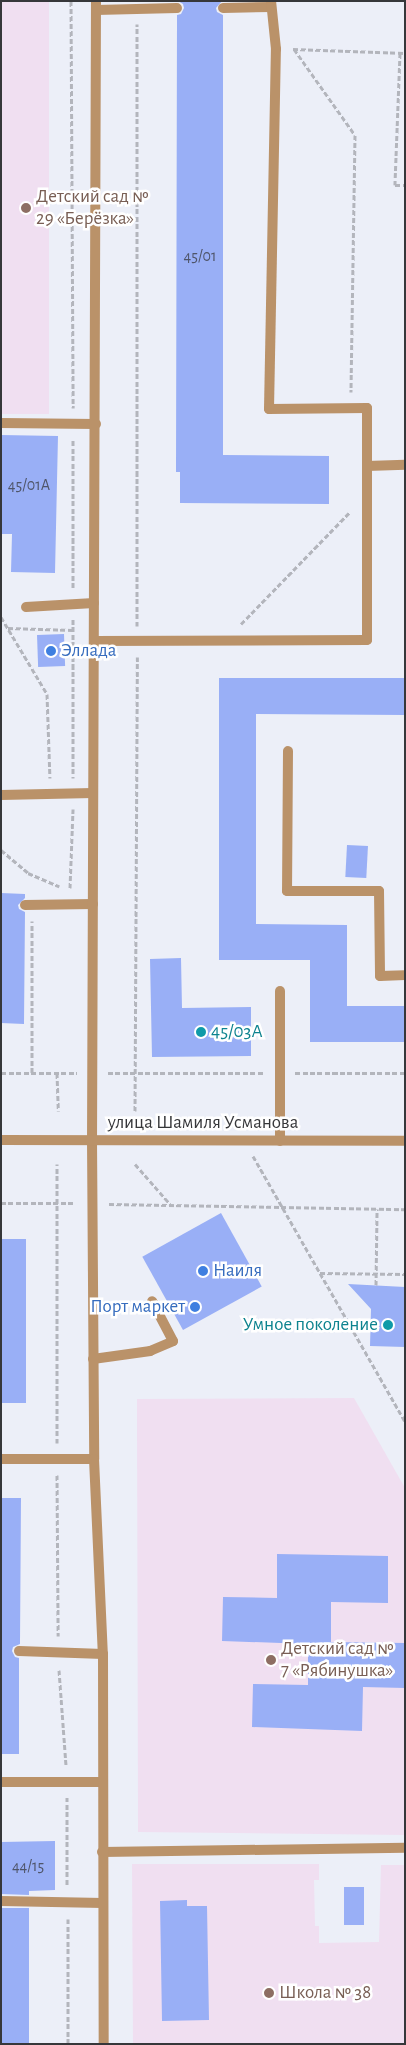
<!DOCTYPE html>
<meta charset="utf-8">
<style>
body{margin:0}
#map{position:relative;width:406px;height:2045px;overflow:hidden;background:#eceff8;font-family:"Alegreya Sans",sans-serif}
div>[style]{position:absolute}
.education>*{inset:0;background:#f0dff1;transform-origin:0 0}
.building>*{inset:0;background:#99aff6;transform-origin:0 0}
.path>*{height:3px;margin-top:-1.5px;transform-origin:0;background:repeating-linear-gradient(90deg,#b3b5bc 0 5px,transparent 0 7.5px)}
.service>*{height:10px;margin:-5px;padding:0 5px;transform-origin:5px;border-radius:5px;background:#ba9269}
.minor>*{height:10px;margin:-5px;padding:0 5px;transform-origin:5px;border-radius:5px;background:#ba9269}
.dots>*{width:14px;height:14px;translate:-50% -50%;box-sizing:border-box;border:2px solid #fff;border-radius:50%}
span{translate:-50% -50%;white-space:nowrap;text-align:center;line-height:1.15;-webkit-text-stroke:5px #fff;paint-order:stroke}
.number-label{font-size:16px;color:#4f5569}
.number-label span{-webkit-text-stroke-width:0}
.education-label{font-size:19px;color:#785e54}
.left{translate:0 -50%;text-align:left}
.shop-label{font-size:19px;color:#366cbe}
.right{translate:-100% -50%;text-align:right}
.culture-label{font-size:19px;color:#0d838f}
.street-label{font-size:19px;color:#36373a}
.frame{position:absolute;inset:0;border:2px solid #36373a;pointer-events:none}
</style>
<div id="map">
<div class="education">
<i style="left:1px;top:1px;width:48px;height:413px"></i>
<i style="clip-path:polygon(354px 1398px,405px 1488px,405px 1835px,138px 1832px,137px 1399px)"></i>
<i style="clip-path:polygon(132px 1864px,319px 1864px,319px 1880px,314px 1880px,315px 1926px,319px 1926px,319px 1943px,379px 1942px,381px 1865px,405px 1865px,405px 2044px,133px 2044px)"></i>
</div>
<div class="building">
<i style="clip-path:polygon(178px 1px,222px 1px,216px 8px,217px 12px,223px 15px,223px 455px,329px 456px,329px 504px,180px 503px,180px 472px,176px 472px,177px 15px,181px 14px,184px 8px,183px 4px)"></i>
<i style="clip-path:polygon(1px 435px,58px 436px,55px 573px,11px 572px,12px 534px,1px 534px)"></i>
<i style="left:64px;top:634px;width:32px;height:27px;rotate:88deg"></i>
<i style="clip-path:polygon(219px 678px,405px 678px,405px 715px,256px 714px,256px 924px,347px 925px,347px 1006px,405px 1006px,405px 1042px,310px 1042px,310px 960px,219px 960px)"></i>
<i style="left:347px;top:845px;width:21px;height:32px;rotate:3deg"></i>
<i style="clip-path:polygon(1px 893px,25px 894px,25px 898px,18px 905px,19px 909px,25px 912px,24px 1024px,1px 1023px)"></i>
<i style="clip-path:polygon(181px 958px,182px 1008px,251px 1007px,251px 1056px,152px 1057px,150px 959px)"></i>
<i style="left:221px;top:1213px;width:84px;height:90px;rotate:61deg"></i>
<i style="left:1px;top:1239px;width:25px;height:164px"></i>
<i style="clip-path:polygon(348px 1284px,405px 1287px,405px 1347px,370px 1346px,371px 1309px)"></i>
<i style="clip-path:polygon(1px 1498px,21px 1498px,20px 1644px,13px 1647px,12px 1651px,15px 1657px,19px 1658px,19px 1754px,1px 1754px)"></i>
<i style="clip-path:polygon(277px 1554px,388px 1556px,388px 1603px,331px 1602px,331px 1642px,405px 1643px,405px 1688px,363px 1687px,362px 1731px,252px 1727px,253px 1684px,308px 1685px,308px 1644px,222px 1641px,223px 1597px,277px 1598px)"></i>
<i style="clip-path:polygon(55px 1841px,55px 1890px,29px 1891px,29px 1895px,1px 1894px,1px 1842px)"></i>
<i style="left:344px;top:1887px;width:20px;height:38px"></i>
<i style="clip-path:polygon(187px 1900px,187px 1906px,207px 1906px,209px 2020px,162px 2021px,160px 1901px)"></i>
<i style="left:29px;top:1908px;width:136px;height:28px;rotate:90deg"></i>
</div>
<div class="path">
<i style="left:71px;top:1px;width:407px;rotate:89.7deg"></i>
<i style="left:293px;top:49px;width:112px;rotate:2deg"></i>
<i style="left:294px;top:49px;width:105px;rotate:54.7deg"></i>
<i style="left:355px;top:135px;width:257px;rotate:90.9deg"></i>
<i style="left:400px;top:53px;width:132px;rotate:92.2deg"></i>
<i style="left:395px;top:185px;width:10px"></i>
<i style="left:73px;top:588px;width:149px;rotate:-90deg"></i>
<i style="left:1px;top:617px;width:90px;rotate:59.1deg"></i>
<i style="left:47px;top:694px;width:84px;rotate:88deg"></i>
<i style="left:73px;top:619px;width:159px;rotate:90deg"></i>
<i style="left:241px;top:624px;width:156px;rotate:-45.8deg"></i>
<i style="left:137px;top:626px;width:602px;rotate:-90deg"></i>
<i style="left:8px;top:628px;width:65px;rotate:1.8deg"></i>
<i style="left:1px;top:850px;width:35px;rotate:40deg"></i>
<i style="left:28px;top:873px;width:34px;rotate:23deg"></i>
<i style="left:70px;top:888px;width:79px;rotate:-87.8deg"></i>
<i style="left:1px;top:1073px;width:76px"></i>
<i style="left:32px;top:1073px;width:152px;rotate:-90deg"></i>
<i style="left:57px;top:1073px;width:38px;rotate:88deg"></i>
<i style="left:108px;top:1073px;width:156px"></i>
<i style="left:295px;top:1073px;width:110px"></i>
<i style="left:135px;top:1111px;width:454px;rotate:-89.7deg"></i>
<i style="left:253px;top:1156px;width:305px;rotate:60.2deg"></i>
<i style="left:135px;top:1164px;width:53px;rotate:48.8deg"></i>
<i style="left:1px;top:1203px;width:75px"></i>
<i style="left:109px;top:1204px;width:296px;rotate:1deg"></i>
<i style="left:320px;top:1273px;width:85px;rotate:0.7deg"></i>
<i style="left:376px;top:1285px;width:76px;rotate:-89.2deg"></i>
<i style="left:57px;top:1443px;width:279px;rotate:-90deg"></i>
<i style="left:57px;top:1475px;width:161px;rotate:89.6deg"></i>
<i style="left:59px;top:1670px;width:96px;rotate:85.8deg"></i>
<i style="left:67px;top:1797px;width:89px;rotate:90deg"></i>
<i style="left:68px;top:1919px;width:125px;rotate:90deg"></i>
</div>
<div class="service">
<i style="left:223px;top:8px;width:48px;rotate:-1.2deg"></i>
<i style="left:96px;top:10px;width:81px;rotate:-1.4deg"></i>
<i style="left:1px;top:423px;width:95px;rotate:0.6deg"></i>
<i style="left:367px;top:466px;width:38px;rotate:-2deg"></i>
<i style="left:26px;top:607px;width:68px;rotate:-3.4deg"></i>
<i style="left:94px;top:641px;width:273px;rotate:-0.2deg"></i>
<i style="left:367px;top:640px;width:232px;rotate:-90deg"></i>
<i style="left:367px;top:408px;width:98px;rotate:179.4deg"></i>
<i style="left:269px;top:409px;width:360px;rotate:-88.9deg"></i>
<i style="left:276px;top:49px;width:48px;rotate:-95.9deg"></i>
<i style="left:288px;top:751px;width:140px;rotate:90.4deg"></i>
<i style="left:287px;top:891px;width:92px"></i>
<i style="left:379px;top:891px;width:85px;rotate:89.3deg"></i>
<i style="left:380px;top:976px;width:25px;rotate:-2deg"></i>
<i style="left:1px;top:795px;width:92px;rotate:-1.2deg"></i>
<i style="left:25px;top:905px;width:68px;rotate:-0.8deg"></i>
<i style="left:280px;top:991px;width:150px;rotate:90deg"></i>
<i style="left:93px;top:1359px;width:58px;rotate:-8deg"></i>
<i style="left:150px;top:1351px;width:25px;rotate:-23deg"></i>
<i style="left:173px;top:1341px;width:45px;rotate:-117.7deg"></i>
<i style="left:1px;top:1459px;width:93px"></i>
<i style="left:19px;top:1651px;width:84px;rotate:2deg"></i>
<i style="left:1px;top:1782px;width:102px"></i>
<i style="left:102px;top:1852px;width:303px;rotate:-0.8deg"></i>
<i style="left:1px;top:1901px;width:102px;rotate:1.1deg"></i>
</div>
<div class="minor">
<i style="left:96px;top:1px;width:1139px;rotate:90.2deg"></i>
<i style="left:92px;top:1140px;width:319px;rotate:89.6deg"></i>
<i style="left:94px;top:1459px;width:195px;rotate:87.4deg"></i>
<i style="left:103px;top:1654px;width:390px;rotate:89.9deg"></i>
<i style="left:1px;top:1140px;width:404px;rotate:0.1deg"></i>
</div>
<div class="dots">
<i style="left:26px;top:208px;background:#8d6e63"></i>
<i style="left:51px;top:651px;background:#3f7fe0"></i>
<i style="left:201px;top:1032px;background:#0f9aa8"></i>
<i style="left:203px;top:1271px;background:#3f7fe0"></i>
<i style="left:195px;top:1307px;background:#3f7fe0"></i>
<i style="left:388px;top:1325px;background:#0f9aa8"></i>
<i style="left:271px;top:1660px;background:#8d6e63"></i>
<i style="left:269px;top:1993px;background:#8d6e63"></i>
</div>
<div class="number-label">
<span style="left:200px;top:256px">45/01</span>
<span style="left:29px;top:485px">45/01А</span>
<span style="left:28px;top:1866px">44/15</span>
</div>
<div class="education-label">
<span class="left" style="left:36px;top:208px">Детский сад №<br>29 «Берёзка»</span>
<span class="left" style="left:281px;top:1660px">Детский сад №<br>7 «Рябинушка»</span>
<span class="left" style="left:279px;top:1993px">Школа № 38</span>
</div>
<div class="shop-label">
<span class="left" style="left:61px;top:651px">Эллада</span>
<span class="left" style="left:213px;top:1271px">Наиля</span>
<span class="right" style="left:185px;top:1307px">Порт маркет</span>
</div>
<div class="culture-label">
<span class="left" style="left:211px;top:1032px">45/03А</span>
<span class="right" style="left:378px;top:1325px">Умное поколение</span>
</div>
<div class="street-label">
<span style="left:203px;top:1123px">улица Шамиля Усманова</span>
</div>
<div class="frame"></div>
</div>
